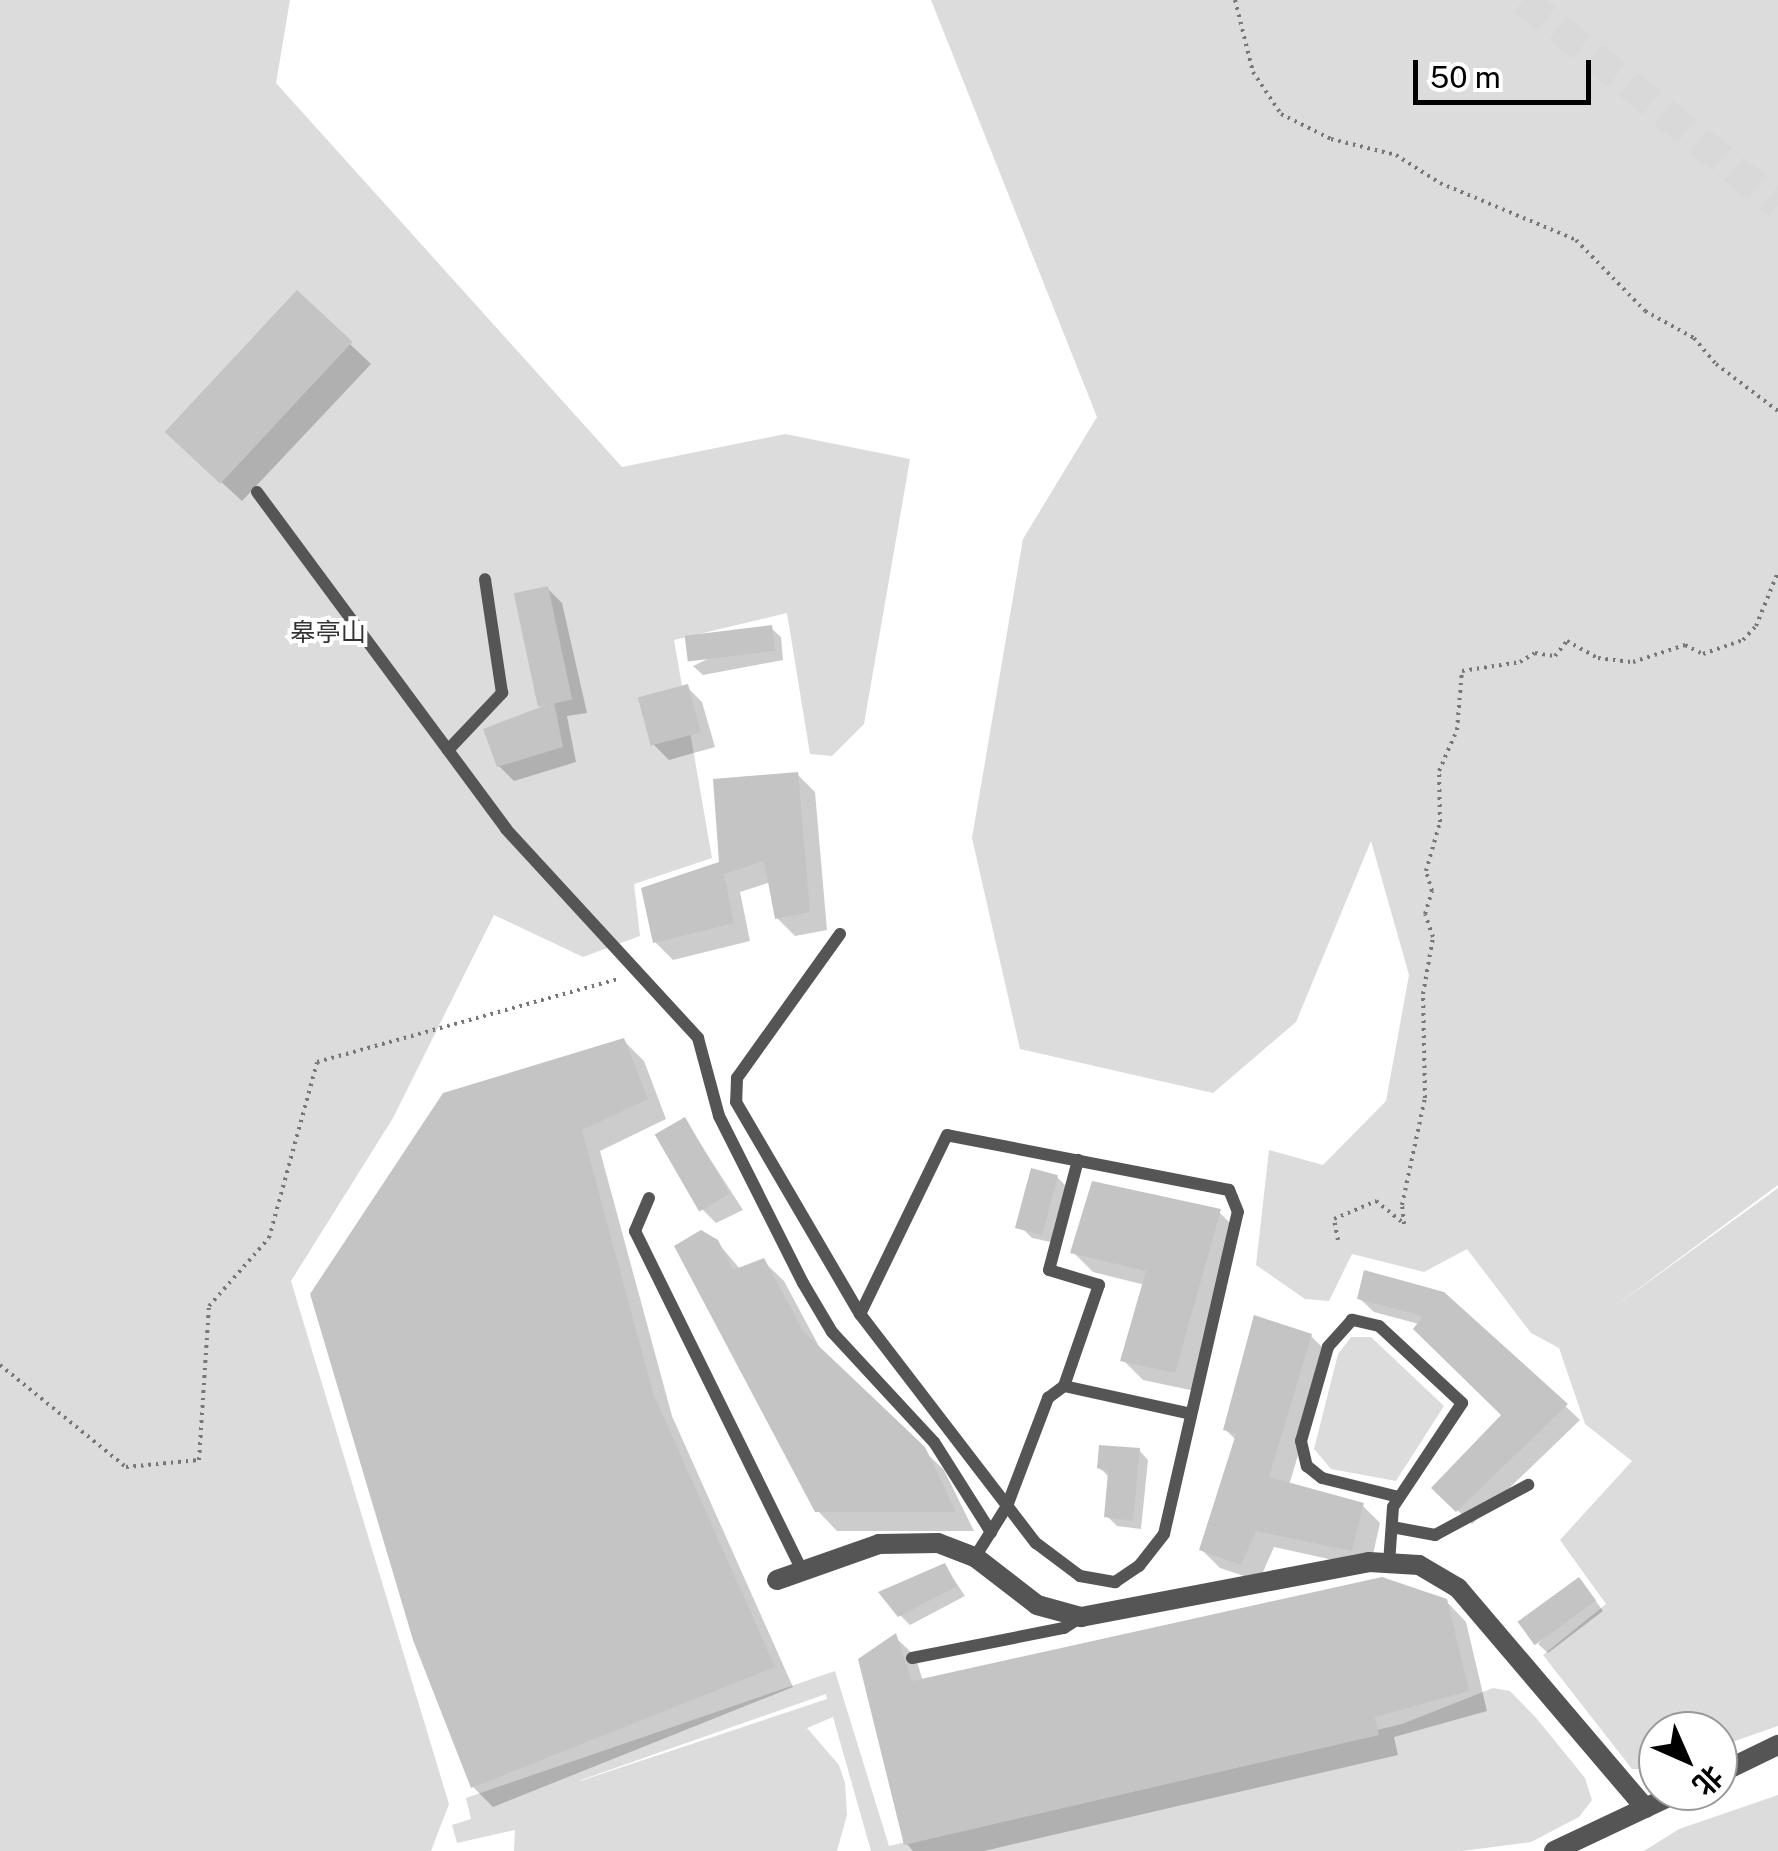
<!DOCTYPE html>
<meta charset="utf-8">
<style>
body{margin:0}
#map{position:relative;width:1778px;height:1851px;overflow:hidden;background:#fff;font-family:"Public Sans","Noto Sans SC",sans-serif}
div>[style]{position:absolute}
.green>*{inset:0;background:#dcdcdc}
.shadow>*{inset:0;background:#0003}
.building>*{inset:0;background:#c4c4c4;transform-origin:0 0}
.highway-tunnel>*{height:30px;margin-top:-15px;transform-origin:0;background:repeating-linear-gradient(90deg,#d9d9d9 0 30px,transparent 0 45px)}
.path>*{height:4px;margin-top:-2px;transform-origin:0;background:repeating-linear-gradient(90deg,#777 0 2.5px,transparent 0 7.5px)}
.lane>*{height:12px;margin:-6px;padding:0 6px;transform-origin:6px;border-radius:6px;background:#555}
.street>*{height:20px;margin:-10px;padding:0 10px;transform-origin:10px;border-radius:10px;background:#555}
span{translate:-50% -50%;white-space:nowrap;text-align:center;line-height:1.15;-webkit-text-stroke:8px #fff;paint-order:stroke}
.park-label{font-size:25px;color:#333}
.north{position:absolute;left:1638px;top:1711px;width:100px;height:100px;box-sizing:border-box;background:#fff;border:2px solid #999;border-radius:50%;rotate:135deg;font-size:28px;font-weight:700;line-height:40px;text-align:center;color:#000}
.north::after{content:'';display:block;margin:auto;width:35px;height:45px;background:#000;clip-path:polygon(50% 0,100% 100%,50% 72%,0 100%)}
.scale{position:absolute;left:1413px;top:60px;width:178px;height:45px;box-sizing:border-box;border:5px solid #000;border-top:0;padding-left:12px;font-size:30px;line-height:35px;white-space:nowrap;color:#000;-webkit-text-stroke:8px #fff;paint-order:stroke}
</style>
<div id="map">
<div class="green">
<i style="clip-path:polygon(0 0,290px 0,276px 83px,622px 467px,785px 434px,910px 459px,864px 724px,832px 756px,810px 754px,787px 613px,674px 640px,712px 858px,634px 884px,640px 936px,583px 957px,494px 915px,393px 1118px,291px 1281px,449px 1804px,431px 1851px,0 1851px)"></i>
<i style="clip-path:polygon(931px 0,1778px 0,1778px 1185px,1611px 1309px,1778px 1188px,1778px 1726px,1718px 1747px,1718px 1731px,1658px 1731px,1658px 1769px,1632px 1769px,1543px 1655px,1606px 1604px,1560px 1540px,1632px 1461px,1585px 1424px,1559px 1348px,1531px 1333px,1467px 1249px,1424px 1272px,1352px 1254px,1329px 1301px,1305px 1299px,1256px 1265px,1269px 1150px,1323px 1165px,1386px 1101px,1409px 975px,1371px 841px,1296px 1022px,1213px 1093px,1020px 1049px,972px 838px,1023px 539px,1097px 417px)"></i>
<i style="clip-path:polygon(1351px 1337px,1371px 1337px,1444px 1406px,1396px 1481px,1331px 1469px,1314px 1449px,1338px 1354px)"></i>
<i style="clip-path:polygon(evenodd,835px 1671px,889px 1846px,1402px 1724px,1493px 1688px,1510px 1691px,1537px 1719px,1585px 1778px,1592px 1800px,1579px 1817px,1531px 1842px,1462px 1851px,871px 1851px,833px 1717px,807px 1728px,839px 1765px,845px 1783px,847px 1815px,837px 1851px,514px 1851px,515px 1830px,457px 1843px,452px 1825px,471px 1819px,466px 1798px,835px 1671px,826px 1694px,827px 1699px,580px 1781px,581px 1780px,826px 1694px)"></i>
<i style="clip-path:polygon(1778px 1795px,1778px 1851px,1644px 1851px,1679px 1829px)"></i>
</div>
<div class="shadow">
<i style="clip-path:polygon(297px 294px,371px 364px,242px 501px,193px 456px)"></i>
<i style="clip-path:polygon(548px 589px,562px 603px,587px 713px,567px 716px,576px 762px,514px 781px,499px 766px,546px 708px)"></i>
<i style="clip-path:polygon(771px 628px,781px 637px,783px 660px,703px 675px,693px 666px)"></i>
<i style="clip-path:polygon(687px 687px,702px 702px,715px 747px,669px 760px,654px 745px)"></i>
<i style="clip-path:polygon(797px 774px,815px 792px,827px 930px,795px 936px,777px 918px,771px 882px,740px 892px,750px 941px,673px 960px,655px 942px)"></i>
<i style="clip-path:polygon(624px 1041px,644px 1061px,666px 1119px,600px 1151px,672px 1416px,793px 1687px,493px 1807px,473px 1787px,312px 1294px)"></i>
<i style="clip-path:polygon(685px 1120px,743px 1210px,716px 1223px,701px 1208px)"></i>
<i style="clip-path:polygon(1057px 1177px,1067px 1187px,1055px 1243px,1032px 1238px,1022px 1228px)"></i>
<i style="clip-path:polygon(1219px 1212px,1239px 1232px,1195px 1391px,1143px 1380px,1123px 1360px,1145px 1285px,1093px 1272px,1073px 1252px)"></i>
<i style="clip-path:polygon(717px 1242px,741px 1270px,763px 1261px,784px 1281px,822px 1352px,944px 1470px,974px 1531px,837px 1531px,817px 1510px)"></i>
<i style="clip-path:polygon(1366px 1273px,1538px 1380px,1580px 1420px,1472px 1524px,1434px 1488px,1504px 1415px,1419px 1324px,1374px 1312px,1359px 1298px)"></i>
<i style="clip-path:polygon(1311px 1336px,1329px 1354px,1289px 1485px,1362px 1505px,1380px 1523px,1370px 1568px,1274px 1547px,1259px 1581px,1220px 1568px,1202px 1550px,1236px 1440px,1226px 1430px)"></i>
<i style="clip-path:polygon(1139px 1450px,1148px 1460px,1141px 1529px,1117px 1526px,1107px 1516px,1110px 1478px,1099px 1467px)"></i>
<i style="clip-path:polygon(945px 1566px,965px 1596px,910px 1625px,900px 1615px)"></i>
<i style="clip-path:polygon(1588px 1590px,1603px 1611px,1548px 1653px,1538px 1644px)"></i>
<i style="clip-path:polygon(1446px 1601px,1466px 1622px,1487px 1711px,1394px 1737px,1398px 1755px,984px 1851px,913px 1851px,907px 1844px,895px 1637px,915px 1656px,923px 1681px)"></i>
</div>
<div class="building">
<i style="left:297px;top:290px;width:76px;height:194px;rotate:43deg"></i>
<i style="left:548px;top:586px;width:116px;height:35px;rotate:78deg"></i>
<i style="left:772px;top:625px;width:26px;height:88px;rotate:83deg"></i>
<i style="left:688px;top:684px;width:50px;height:52px;rotate:75deg"></i>
<i style="clip-path:polygon(554px 702px,563px 747px,497px 767px,483px 729px)"></i>
<i style="clip-path:polygon(798px 772px,810px 912px,775px 919px,764px 861px,724px 874px,734px 923px,653px 943px,641px 888px,719px 862px,713px 779px)"></i>
<i style="clip-path:polygon(624px 1038px,648px 1099px,582px 1130px,653px 1393px,775px 1667px,471px 1788px,413px 1640px,310px 1294px,443px 1093px)"></i>
<i style="left:685px;top:1117px;width:89px;height:35px;rotate:60deg"></i>
<i style="left:1031px;top:1168px;width:28px;height:62px;rotate:15deg"></i>
<i style="clip-path:polygon(1092px 1181px,1221px 1209px,1175px 1373px,1120px 1361px,1146px 1271px,1070px 1253px)"></i>
<i style="clip-path:polygon(701px 1230px,718px 1240px,733px 1270px,764px 1258px,803px 1331px,925px 1447px,956px 1512px,815px 1512px,674px 1246px)"></i>
<i style="clip-path:polygon(1364px 1270px,1444px 1292px,1568px 1404px,1456px 1512px,1431px 1488px,1501px 1415px,1413px 1329px,1423px 1316px,1357px 1299px)"></i>
<i style="clip-path:polygon(1254px 1315px,1312px 1334px,1269px 1477px,1364px 1503px,1352px 1551px,1256px 1531px,1241px 1565px,1199px 1550px,1236px 1434px,1223px 1430px)"></i>
<i style="clip-path:polygon(1099px 1445px,1140px 1448px,1133px 1521px,1104px 1517px,1108px 1472px,1097px 1468px)"></i>
<i style="clip-path:polygon(945px 1563px,957px 1586px,898px 1617px,878px 1592px)"></i>
<i style="clip-path:polygon(1382px 1577px,1447px 1599px,1469px 1691px,1375px 1717px,1379px 1735px,904px 1845px,858px 1659px,896px 1633px,912px 1681px)"></i>
<i style="left:1579px;top:1577px;width:29px;height:76px;rotate:54deg"></i>
</div>
<div class="highway-tunnel">
<i style="left:1523px;top:0;width:327px;rotate:38.7deg"></i>
</div>
<div class="path">
<i style="left:1235px;top:0;width:74px;rotate:76deg"></i>
<i style="left:1253px;top:72px;width:50px;rotate:56.3deg"></i>
<i style="left:1281px;top:114px;width:56px;rotate:26.6deg"></i>
<i style="left:1331px;top:139px;width:67px;rotate:13.8deg"></i>
<i style="left:1396px;top:155px;width:52px;rotate:32.5deg"></i>
<i style="left:1440px;top:183px;width:147px;rotate:22.7deg"></i>
<i style="left:1576px;top:240px;width:99px;rotate:45.8deg"></i>
<i style="left:1645px;top:311px;width:56px;rotate:28.9deg"></i>
<i style="left:1694px;top:338px;width:34px;rotate:50deg"></i>
<i style="left:1716px;top:364px;width:78px;rotate:37.2deg"></i>
<i style="left:1338px;top:1240px;width:21px;rotate:-101deg"></i>
<i style="left:1334px;top:1219px;width:46px;rotate:-23.2deg"></i>
<i style="left:1376px;top:1201px;width:36px;rotate:39deg"></i>
<i style="left:1404px;top:1224px;width:19px;rotate:-96deg"></i>
<i style="left:1402px;top:1205px;width:109px;rotate:-77.9deg"></i>
<i style="left:1425px;top:1098px;width:104px;rotate:-91.1deg"></i>
<i style="left:1423px;top:994px;width:58px;rotate:-80deg"></i>
<i style="left:1433px;top:937px;width:24px;rotate:-109deg"></i>
<i style="left:1425px;top:914px;width:24px;rotate:-73deg"></i>
<i style="left:1432px;top:891px;width:21px;rotate:-107deg"></i>
<i style="left:1426px;top:871px;width:51px;rotate:-74.1deg"></i>
<i style="left:1440px;top:822px;width:51px;rotate:-91.1deg"></i>
<i style="left:1439px;top:771px;width:45px;rotate:-66.3deg"></i>
<i style="left:1457px;top:730px;width:59px;rotate:-85.2deg"></i>
<i style="left:1462px;top:671px;width:59px;rotate:-8.8deg"></i>
<i style="left:1520px;top:662px;width:17px;rotate:-31deg"></i>
<i style="left:1535px;top:653px;width:20px;rotate:9deg"></i>
<i style="left:1555px;top:656px;width:19px;rotate:-51deg"></i>
<i style="left:1567px;top:641px;width:35px;rotate:29deg"></i>
<i style="left:1598px;top:658px;width:35px;rotate:7deg"></i>
<i style="left:1633px;top:662px;width:55px;rotate:-18.1deg"></i>
<i style="left:1685px;top:645px;width:20px;rotate:27deg"></i>
<i style="left:1703px;top:654px;width:42px;rotate:-19.3deg"></i>
<i style="left:1743px;top:640px;width:19px;rotate:-47deg"></i>
<i style="left:1756px;top:626px;width:58px;rotate:-67.8deg"></i>
<i style="left:0;top:1365px;width:162px;rotate:39deg"></i>
<i style="left:126px;top:1467px;width:73px;rotate:-5.5deg"></i>
<i style="left:199px;top:1460px;width:154px;rotate:-86.3deg"></i>
<i style="left:209px;top:1306px;width:91px;rotate:-48.6deg"></i>
<i style="left:269px;top:1238px;width:182px;rotate:-74.7deg"></i>
<i style="left:317px;top:1062px;width:312px;rotate:-15.4deg"></i>
</div>
<div class="lane">
<i style="left:257px;top:492px;width:419px;rotate:53.5deg"></i>
<i style="left:506px;top:829px;width:284px;rotate:47.4deg"></i>
<i style="left:698px;top:1038px;width:81px;rotate:74.9deg"></i>
<i style="left:719px;top:1116px;width:187px;rotate:63.3deg"></i>
<i style="left:803px;top:1283px;width:57px;rotate:59.4deg"></i>
<i style="left:832px;top:1332px;width:150px;rotate:47.2deg"></i>
<i style="left:934px;top:1442px;width:107px;rotate:57.7deg"></i>
<i style="left:448px;top:750px;width:79px;rotate:-46.5deg"></i>
<i style="left:502px;top:693px;width:115px;rotate:-98.5deg"></i>
<i style="left:840px;top:934px;width:177px;rotate:125.6deg"></i>
<i style="left:737px;top:1078px;width:24px;rotate:92deg"></i>
<i style="left:736px;top:1102px;width:246px;rotate:59.7deg"></i>
<i style="left:860px;top:1314px;width:289px;rotate:52.5deg"></i>
<i style="left:1036px;top:1543px;width:55px;rotate:36.9deg"></i>
<i style="left:1080px;top:1576px;width:36px;rotate:10deg"></i>
<i style="left:1115px;top:1582px;width:29px;rotate:-34deg"></i>
<i style="left:1139px;top:1566px;width:41px;rotate:-52deg"></i>
<i style="left:1164px;top:1534px;width:330px;rotate:-77.1deg"></i>
<i style="left:1238px;top:1212px;width:24px;rotate:-112deg"></i>
<i style="left:1229px;top:1190px;width:287px;rotate:-169deg"></i>
<i style="left:947px;top:1135px;width:199px;rotate:115.9deg"></i>
<i style="left:649px;top:1198px;width:36px;rotate:113deg"></i>
<i style="left:635px;top:1231px;width:379px;rotate:63.8deg"></i>
<i style="left:1064px;top:1386px;width:107px;rotate:-70.9deg"></i>
<i style="left:1099px;top:1285px;width:52px;rotate:-163.3deg"></i>
<i style="left:1049px;top:1270px;width:114px;rotate:-75.2deg"></i>
<i style="left:1392px;top:1527px;width:44px;rotate:10.5deg"></i>
<i style="left:1435px;top:1535px;width:106px;rotate:-28.3deg"></i>
<i style="left:975px;top:1557px;width:60px;rotate:-57.9deg"></i>
<i style="left:1007px;top:1506px;width:116px;rotate:-69.2deg"></i>
<i style="left:1048px;top:1398px;width:20px;rotate:-37deg"></i>
<i style="left:1064px;top:1386px;width:130px;rotate:12.4deg"></i>
<i style="left:1389px;top:1563px;width:56px;rotate:-85.9deg"></i>
<i style="left:1393px;top:1507px;width:125px;rotate:-56.4deg"></i>
<i style="left:1462px;top:1403px;width:113px;rotate:-137.1deg"></i>
<i style="left:1379px;top:1326px;width:28px;rotate:-167deg"></i>
<i style="left:1352px;top:1320px;width:36px;rotate:132deg"></i>
<i style="left:1328px;top:1347px;width:98px;rotate:106deg"></i>
<i style="left:1301px;top:1441px;width:26px;rotate:77deg"></i>
<i style="left:1307px;top:1466px;width:19px;rotate:39deg"></i>
<i style="left:1322px;top:1478px;width:79px;rotate:13.9deg"></i>
<i style="left:912px;top:1658px;width:155px;rotate:-11.2deg"></i>
<i style="left:1064px;top:1628px;width:20px;rotate:-33deg"></i>
</div>
<div class="street">
<i style="left:777px;top:1580px;width:108px;rotate:-19.4deg"></i>
<i style="left:879px;top:1544px;width:59px;rotate:-1deg"></i>
<i style="left:938px;top:1543px;width:40px;rotate:21deg"></i>
<i style="left:975px;top:1557px;width:78px;rotate:37.7deg"></i>
<i style="left:1037px;top:1605px;width:46px;rotate:15.3deg"></i>
<i style="left:1081px;top:1617px;width:293px;rotate:-10.8deg"></i>
<i style="left:1369px;top:1562px;width:50px;rotate:3.4deg"></i>
<i style="left:1419px;top:1565px;width:45px;rotate:30.5deg"></i>
<i style="left:1458px;top:1588px;width:289px;rotate:49.6deg"></i>
<i style="left:1718px;top:1774px;width:67px;rotate:-25.8deg"></i>
<i style="left:1554px;top:1851px;width:140px;rotate:-25.3deg"></i>
</div>
<div class="park-label">
<span style="left:328px;top:632px">皋亭山</span>
</div>
<div class="north">北</div>
<div class="scale">50 m</div>
</div>
